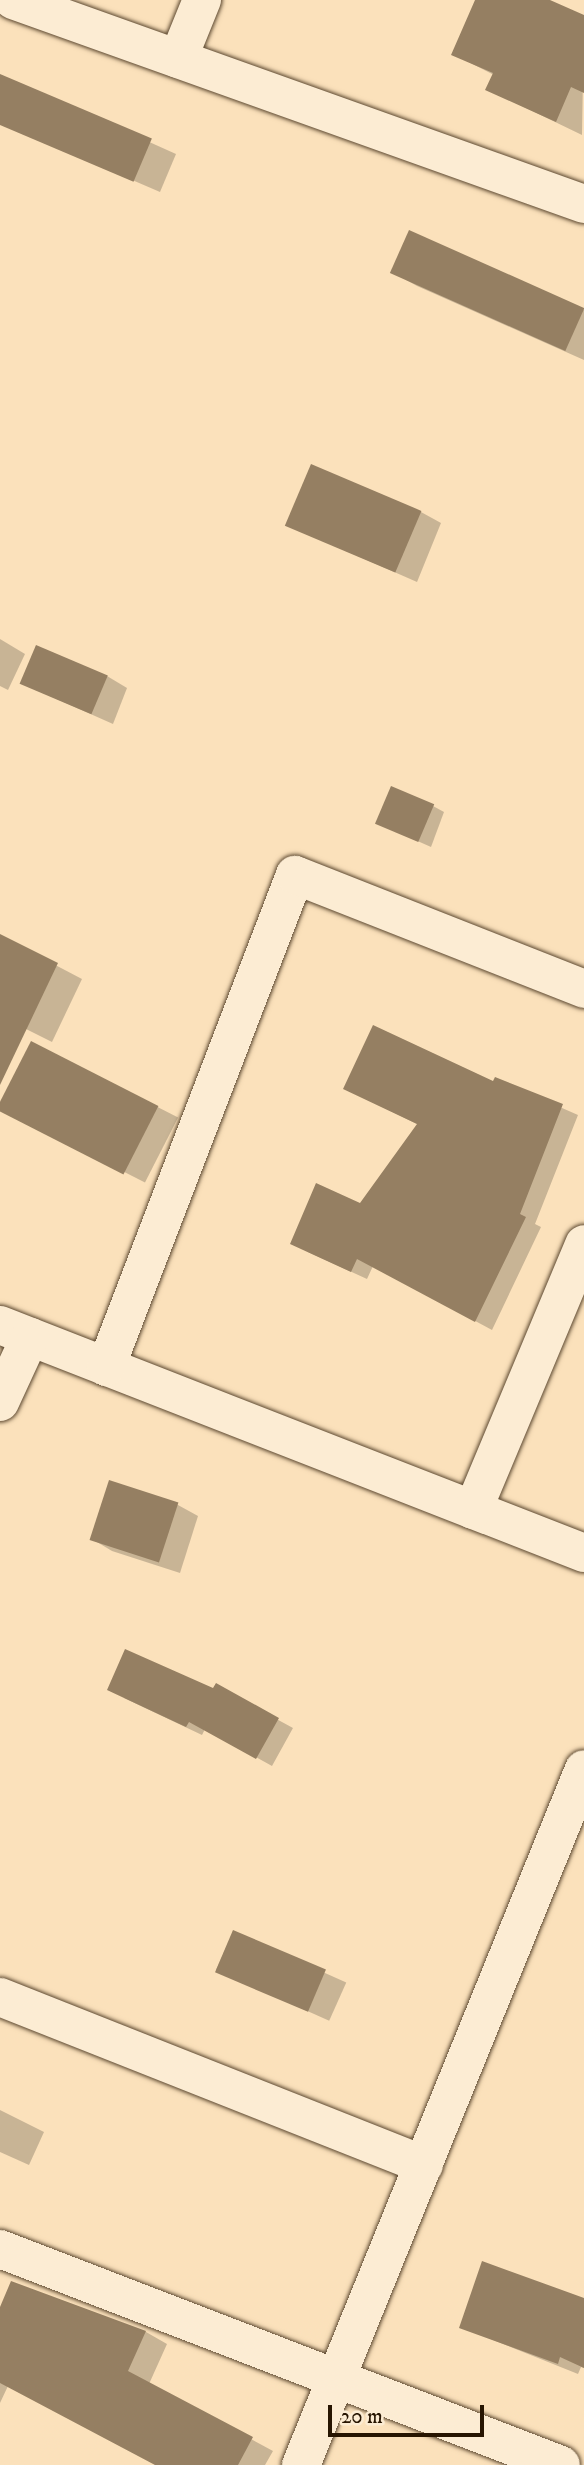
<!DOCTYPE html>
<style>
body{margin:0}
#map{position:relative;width:584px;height:2465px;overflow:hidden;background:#fbe1bb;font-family:"IM FELL DW Pica",serif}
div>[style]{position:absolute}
.shadow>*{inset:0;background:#0003;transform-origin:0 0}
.building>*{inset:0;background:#957f62;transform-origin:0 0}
.roads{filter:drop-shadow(0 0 2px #5c4830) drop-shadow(0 0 2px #5c4830)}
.minor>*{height:38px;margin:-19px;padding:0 19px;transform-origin:19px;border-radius:19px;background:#fcecd3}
span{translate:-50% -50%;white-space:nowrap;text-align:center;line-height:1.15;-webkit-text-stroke:7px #fcecd3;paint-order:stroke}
.scale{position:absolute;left:328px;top:2405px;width:156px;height:32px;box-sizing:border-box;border:4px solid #271501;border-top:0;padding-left:9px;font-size:21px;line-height:24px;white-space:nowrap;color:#271501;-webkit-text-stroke:5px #fcecd3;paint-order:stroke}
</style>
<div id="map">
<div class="shadow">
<i style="clip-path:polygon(477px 0,546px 0,584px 17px,582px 135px,487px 89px,494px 75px,453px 54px)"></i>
<i style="clip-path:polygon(0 75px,176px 154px,160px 192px,0 123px)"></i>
<i style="clip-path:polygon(392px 272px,584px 310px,584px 360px,417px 286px)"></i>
<i style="clip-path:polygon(421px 512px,441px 523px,417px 582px,287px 525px)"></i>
<i style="clip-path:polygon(0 639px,25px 654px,8px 690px,0 686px)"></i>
<i style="clip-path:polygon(107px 676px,127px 688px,113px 724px,23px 684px)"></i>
<i style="clip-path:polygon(433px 806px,444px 812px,431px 847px,377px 823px)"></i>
<i style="clip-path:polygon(0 936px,82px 979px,52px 1042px,0 1016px)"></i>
<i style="left:32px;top:1043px;width:164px;height:73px;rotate:27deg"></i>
<i style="clip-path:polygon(496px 1079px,578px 1115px,535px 1224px,541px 1227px,492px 1330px,373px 1266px,367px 1279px,308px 1252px,361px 1205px,419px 1125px,346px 1089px,494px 1084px)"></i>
<i style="clip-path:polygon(110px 1482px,178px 1505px,198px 1516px,180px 1573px,112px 1551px,92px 1539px)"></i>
<i style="clip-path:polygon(216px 1686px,293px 1728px,272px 1766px,205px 1729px,202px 1735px,124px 1698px,214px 1691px)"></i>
<i style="left:233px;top:1932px;width:124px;height:42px;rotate:24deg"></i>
<i style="clip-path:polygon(0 2110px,44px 2132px,29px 2165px,0 2152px)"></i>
<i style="clip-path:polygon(12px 2283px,146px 2332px,167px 2344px,149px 2384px,273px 2451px,265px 2465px,157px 2465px,8px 2386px,0 2403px,0 2311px)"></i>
<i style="clip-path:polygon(584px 2300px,584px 2368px,581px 2367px,578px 2374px,461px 2327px)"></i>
</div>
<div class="building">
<i style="clip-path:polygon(475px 0,550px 0,584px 15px,584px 93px,571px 87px,556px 122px,485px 90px,493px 73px,451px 55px)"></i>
<i style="left:0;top:74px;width:165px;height:47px;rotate:23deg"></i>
<i style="left:409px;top:230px;width:192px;height:47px;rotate:24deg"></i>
<i style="left:311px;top:464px;width:120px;height:67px;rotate:23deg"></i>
<i style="left:36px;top:645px;width:78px;height:42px;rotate:23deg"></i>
<i style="left:391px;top:786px;width:47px;height:41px;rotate:23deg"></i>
<i style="clip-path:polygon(0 934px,58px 963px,0 1085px)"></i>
<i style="clip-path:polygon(373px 1025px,493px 1081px,495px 1077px,563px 1104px,520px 1214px,526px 1217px,475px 1322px,357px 1259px,351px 1272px,290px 1244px,316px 1183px,360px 1203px,417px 1124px,343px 1089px)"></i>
<i style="left:31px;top:1041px;width:143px;height:77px;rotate:27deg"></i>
<i style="left:109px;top:1480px;width:73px;height:63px;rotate:18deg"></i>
<i style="clip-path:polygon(125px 1649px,213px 1688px,216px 1683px,279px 1718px,256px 1759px,189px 1722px,186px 1727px,107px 1690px)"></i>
<i style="left:233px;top:1930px;width:101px;height:46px;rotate:23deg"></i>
<i style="clip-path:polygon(482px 2261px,584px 2298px,584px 2368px,560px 2357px,558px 2364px,459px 2328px)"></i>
<i style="clip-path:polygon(11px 2281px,146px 2331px,128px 2371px,253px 2437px,238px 2465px,155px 2465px,0 2383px,0 2307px)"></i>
</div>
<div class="roads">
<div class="minor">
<i style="left:13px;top:0;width:606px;rotate:19.66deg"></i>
<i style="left:178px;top:59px;width:64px;rotate:-67.9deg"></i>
<i style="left:0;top:1325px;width:627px;rotate:21.33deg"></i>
<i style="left:106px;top:1367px;width:527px;rotate:-68.99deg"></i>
<i style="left:295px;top:875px;width:311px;rotate:21.5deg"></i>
<i style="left:0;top:1402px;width:72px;rotate:-65.2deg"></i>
<i style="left:473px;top:1510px;width:288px;rotate:-67.3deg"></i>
<i style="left:0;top:1997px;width:456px;rotate:21.6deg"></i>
<i style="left:0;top:2249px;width:601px;rotate:21.06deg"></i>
<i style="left:301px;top:2465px;width:751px;rotate:-67.87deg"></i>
</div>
</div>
<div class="scale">20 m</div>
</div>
